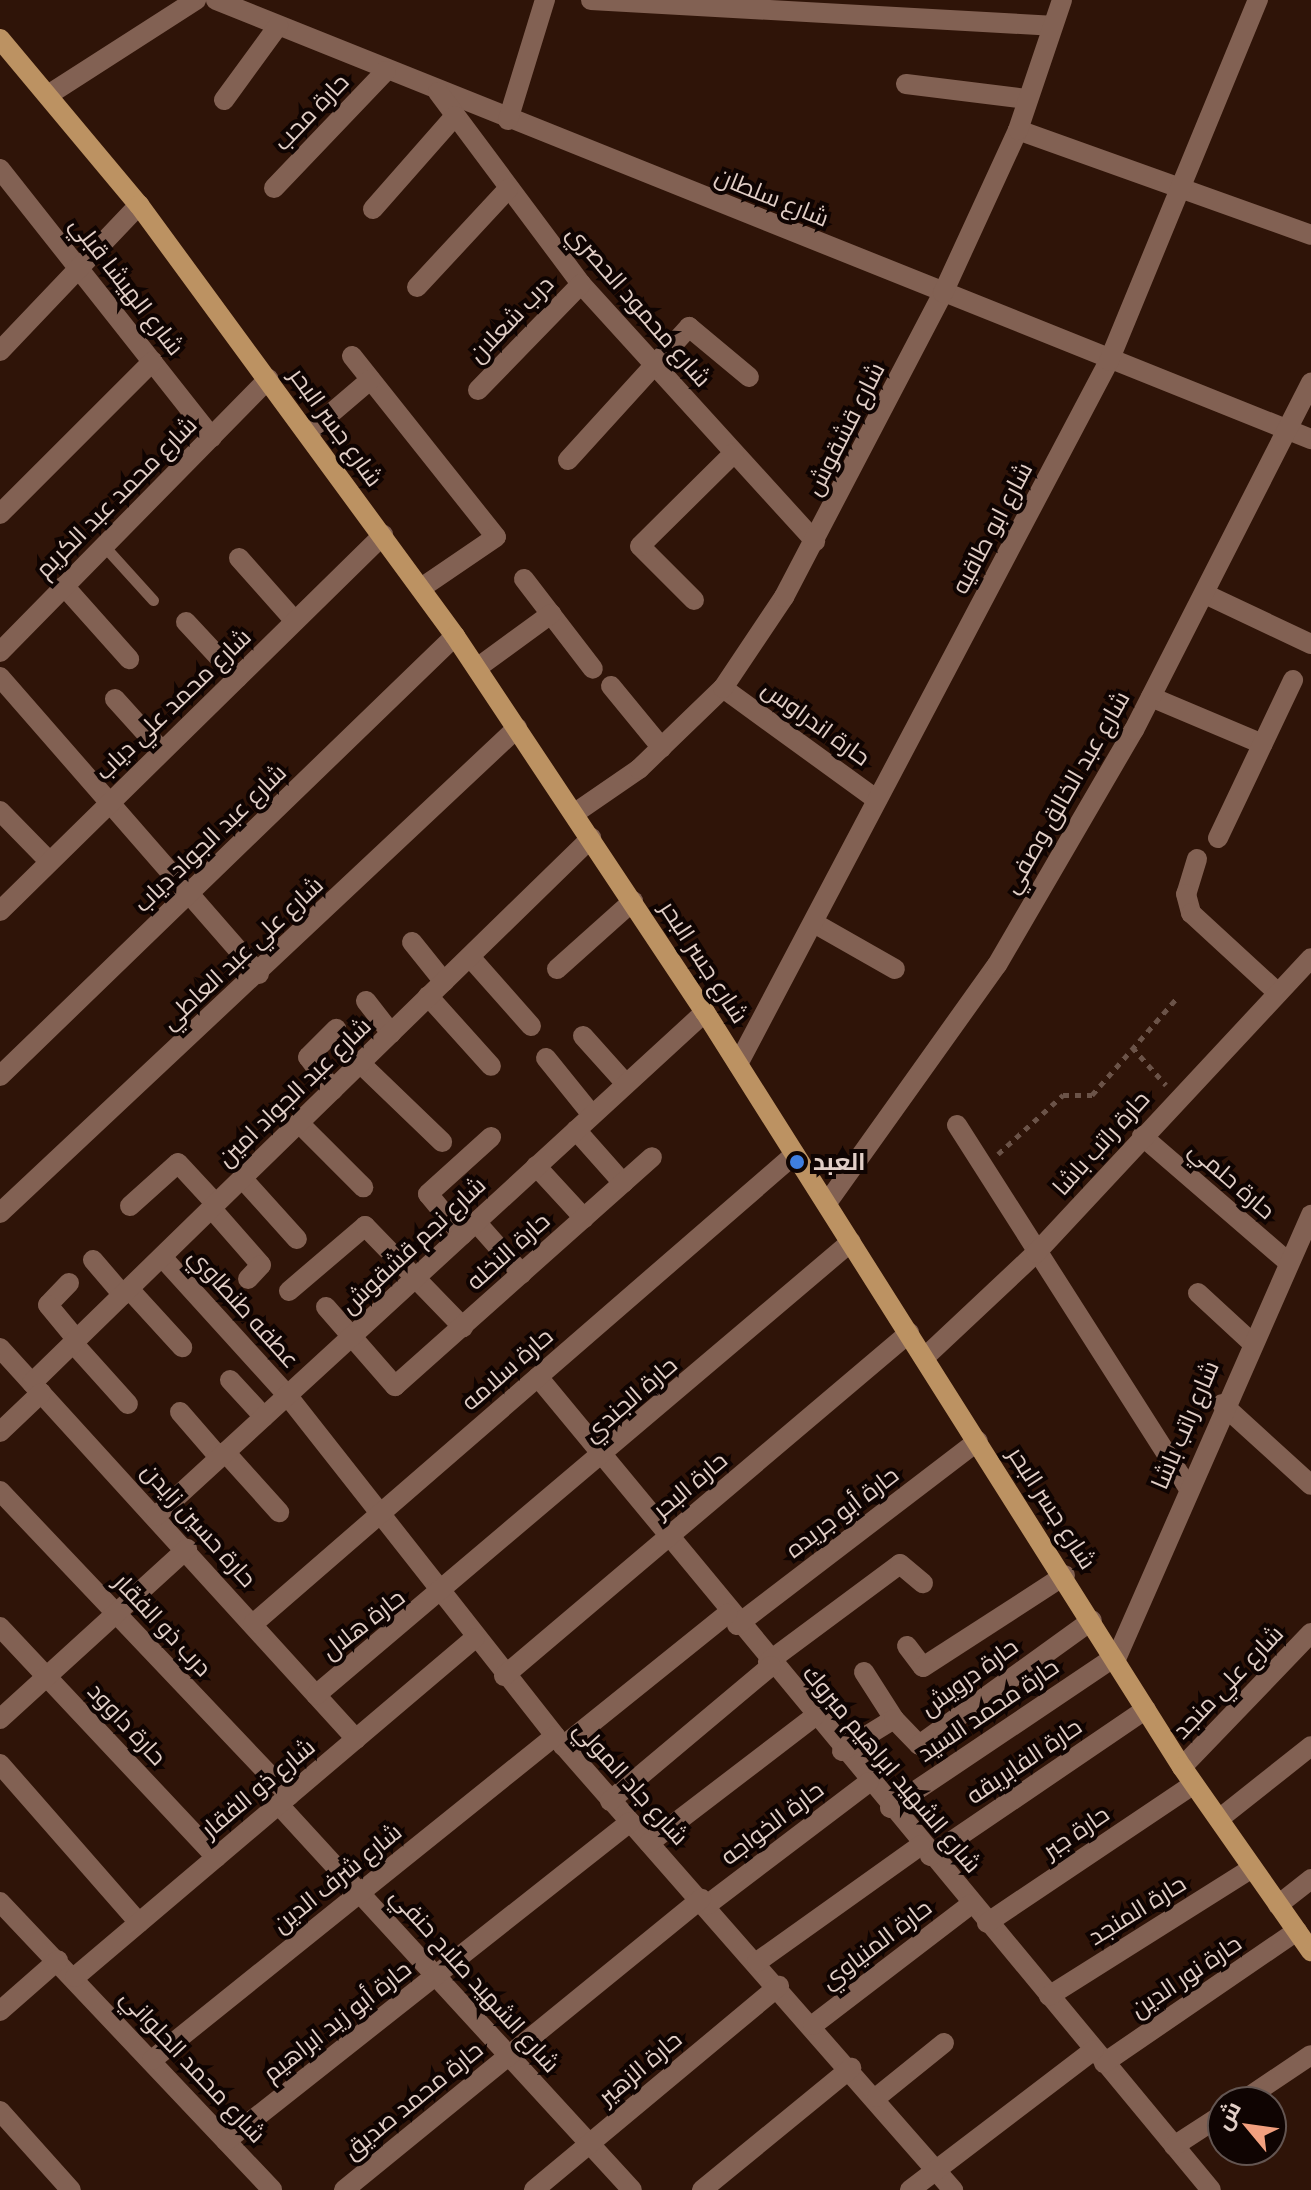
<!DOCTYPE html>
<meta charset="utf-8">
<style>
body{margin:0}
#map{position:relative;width:1311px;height:2190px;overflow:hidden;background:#2f1408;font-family:"Archivo Narrow",Cairo,sans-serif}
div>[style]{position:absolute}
.path>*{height:5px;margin-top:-2.5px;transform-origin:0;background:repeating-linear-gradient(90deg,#6b5348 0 6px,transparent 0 12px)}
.service>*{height:11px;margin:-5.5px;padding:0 5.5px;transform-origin:5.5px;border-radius:5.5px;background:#826153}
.minor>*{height:20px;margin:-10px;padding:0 10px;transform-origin:10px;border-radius:10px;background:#826153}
.primary>*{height:20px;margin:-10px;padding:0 10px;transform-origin:10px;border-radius:10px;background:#bc9262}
.dots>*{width:22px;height:22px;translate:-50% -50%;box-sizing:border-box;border:4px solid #0f0402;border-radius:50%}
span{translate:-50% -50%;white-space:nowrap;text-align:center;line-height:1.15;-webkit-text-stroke:8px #0f0402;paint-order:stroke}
.street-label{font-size:24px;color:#e2cfc7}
.poi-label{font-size:24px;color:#e2cfc7;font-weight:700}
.left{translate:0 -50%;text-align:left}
.north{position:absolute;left:1207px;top:2086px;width:80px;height:80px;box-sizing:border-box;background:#0f0402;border:2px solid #635551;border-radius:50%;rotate:299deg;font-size:22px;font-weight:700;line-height:32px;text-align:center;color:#e2cfc7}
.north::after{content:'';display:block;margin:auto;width:28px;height:36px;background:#f2a07f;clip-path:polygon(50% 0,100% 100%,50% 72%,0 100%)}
</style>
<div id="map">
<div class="path">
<i style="left:1132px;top:1047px;width:51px;rotate:48.2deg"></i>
<i style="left:998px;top:1154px;width:88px;rotate:-42.2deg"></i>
<i style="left:1063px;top:1095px;width:29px"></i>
<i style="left:1092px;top:1095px;width:128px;rotate:-48.8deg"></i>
</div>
<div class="service">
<i style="left:104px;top:546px;width:73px;rotate:47.8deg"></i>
</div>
<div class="minor">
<i style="left:216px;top:0;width:1180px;rotate:21.85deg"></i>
<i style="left:591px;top:0;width:461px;rotate:3.2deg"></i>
<i style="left:906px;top:84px;width:122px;rotate:7.1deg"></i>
<i style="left:438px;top:92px;width:239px;rotate:53.3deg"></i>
<i style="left:581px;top:284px;width:348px;rotate:47.7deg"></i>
<i style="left:48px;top:95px;width:176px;rotate:-32.7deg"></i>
<i style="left:224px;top:100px;width:92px;rotate:-53.9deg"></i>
<i style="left:508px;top:120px;width:126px;rotate:-72.9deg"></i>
<i style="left:1018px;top:130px;width:311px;rotate:19.7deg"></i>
<i style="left:0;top:169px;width:342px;rotate:51.7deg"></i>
<i style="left:274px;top:188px;width:162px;rotate:-46.3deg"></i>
<i style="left:373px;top:209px;width:124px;rotate:-48.6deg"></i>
<i style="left:417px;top:287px;width:134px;rotate:-47.1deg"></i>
<i style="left:0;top:351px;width:202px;rotate:-46.4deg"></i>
<i style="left:352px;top:356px;width:231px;rotate:51.5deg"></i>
<i style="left:496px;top:537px;width:91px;rotate:145.8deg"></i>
<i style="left:478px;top:390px;width:148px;rotate:-45.8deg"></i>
<i style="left:308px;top:433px;width:82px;rotate:-40.5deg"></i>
<i style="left:568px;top:460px;width:180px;rotate:-47.7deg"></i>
<i style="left:689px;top:327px;width:78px;rotate:39.8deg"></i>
<i style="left:0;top:514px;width:216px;rotate:-45deg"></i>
<i style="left:239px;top:558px;width:84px;rotate:48.4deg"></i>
<i style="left:524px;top:579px;width:113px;rotate:52.5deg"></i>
<i style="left:64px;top:586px;width:98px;rotate:48.3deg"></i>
<i style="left:1205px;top:594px;width:117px;rotate:25.3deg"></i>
<i style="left:694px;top:600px;width:76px;rotate:-135deg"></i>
<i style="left:640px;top:546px;width:132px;rotate:-44.7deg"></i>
<i style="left:186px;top:622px;width:76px;rotate:47.1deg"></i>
<i style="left:0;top:652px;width:383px;rotate:-45.5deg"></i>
<i style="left:477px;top:668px;width:92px;rotate:-36.1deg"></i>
<i style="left:0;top:677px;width:394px;rotate:48.9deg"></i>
<i style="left:611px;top:686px;width:80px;rotate:50.6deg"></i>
<i style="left:723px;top:688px;width:190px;rotate:36deg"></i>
<i style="left:1151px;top:697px;width:121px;rotate:22.9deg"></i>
<i style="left:115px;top:699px;width:70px;rotate:47.9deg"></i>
<i style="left:0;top:811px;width:71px;rotate:45.6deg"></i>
<i style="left:575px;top:813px;width:78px;rotate:-34.5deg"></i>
<i style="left:639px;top:769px;width:117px;rotate:-44deg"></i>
<i style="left:723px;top:688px;width:110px;rotate:-56.2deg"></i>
<i style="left:784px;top:597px;width:343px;rotate:-62.4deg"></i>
<i style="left:943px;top:293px;width:179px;rotate:-65.3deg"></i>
<i style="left:1018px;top:130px;width:137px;rotate:-71.3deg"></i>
<i style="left:1218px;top:838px;width:175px;rotate:-64.6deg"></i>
<i style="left:1197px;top:859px;width:37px;rotate:107deg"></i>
<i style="left:1186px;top:894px;width:20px;rotate:75deg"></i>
<i style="left:1191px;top:913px;width:118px;rotate:42.6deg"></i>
<i style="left:0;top:911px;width:537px;rotate:-44.47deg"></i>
<i style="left:814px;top:923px;width:93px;rotate:29.6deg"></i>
<i style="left:412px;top:942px;width:51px;rotate:51.3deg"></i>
<i style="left:470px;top:957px;width:92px;rotate:48.5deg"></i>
<i style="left:557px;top:969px;width:102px;rotate:-41.8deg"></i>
<i style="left:428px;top:996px;width:94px;rotate:48deg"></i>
<i style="left:366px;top:1001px;width:41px;rotate:52deg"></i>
<i style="left:583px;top:1036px;width:64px;rotate:48.1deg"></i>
<i style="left:546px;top:1058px;width:73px;rotate:51.1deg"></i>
<i style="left:360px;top:1063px;width:114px;rotate:43.9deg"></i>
<i style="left:738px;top:1064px;width:795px;rotate:-62.18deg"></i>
<i style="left:1109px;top:361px;width:391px;rotate:-67.6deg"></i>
<i style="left:0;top:1076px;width:633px;rotate:-44.04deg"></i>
<i style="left:333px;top:1090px;width:41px;rotate:-127.1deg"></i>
<i style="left:308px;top:1057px;width:40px;rotate:-45deg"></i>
<i style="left:299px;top:1123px;width:91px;rotate:45deg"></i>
<i style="left:957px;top:1125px;width:428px;rotate:57.5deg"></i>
<i style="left:576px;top:1130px;width:71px;rotate:48.4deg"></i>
<i style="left:1142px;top:1136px;width:194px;rotate:40.8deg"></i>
<i style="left:536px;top:1166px;width:71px;rotate:47.3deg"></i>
<i style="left:242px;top:1178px;width:82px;rotate:48deg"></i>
<i style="left:827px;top:1203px;width:292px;rotate:-54.5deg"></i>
<i style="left:997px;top:965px;width:272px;rotate:-59.8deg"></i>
<i style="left:1134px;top:730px;width:390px;rotate:-63deg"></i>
<i style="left:130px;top:1206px;width:64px;rotate:-41.9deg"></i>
<i style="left:178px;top:1163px;width:56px;rotate:47.2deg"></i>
<i style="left:212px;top:1209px;width:74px;rotate:48.8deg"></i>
<i style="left:261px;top:1265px;width:19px;rotate:133deg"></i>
<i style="left:0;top:1213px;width:709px;rotate:-43.17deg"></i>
<i style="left:476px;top:1222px;width:69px;rotate:48.5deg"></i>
<i style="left:462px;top:1235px;width:53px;rotate:-129.7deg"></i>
<i style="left:428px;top:1194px;width:85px;rotate:-42.1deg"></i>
<i style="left:162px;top:1257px;width:186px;rotate:47.8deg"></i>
<i style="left:287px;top:1395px;width:434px;rotate:51.8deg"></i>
<i style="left:555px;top:1736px;width:604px;rotate:48.76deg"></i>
<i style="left:93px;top:1260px;width:46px;rotate:49.4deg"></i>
<i style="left:69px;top:1283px;width:30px;rotate:134deg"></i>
<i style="left:48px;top:1305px;width:45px;rotate:50.4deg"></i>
<i style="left:129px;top:1289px;width:79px;rotate:47.6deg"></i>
<i style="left:289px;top:1291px;width:100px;rotate:-40.5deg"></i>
<i style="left:365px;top:1226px;width:141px;rotate:45.9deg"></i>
<i style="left:1198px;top:1293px;width:71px;rotate:42.7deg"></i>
<i style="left:326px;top:1307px;width:105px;rotate:48.9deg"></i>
<i style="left:395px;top:1386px;width:344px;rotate:-41.7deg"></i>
<i style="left:73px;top:1343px;width:82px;rotate:48deg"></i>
<i style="left:0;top:1348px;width:529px;rotate:47.68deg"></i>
<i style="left:924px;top:1358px;width:154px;rotate:-43.2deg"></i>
<i style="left:1036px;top:1253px;width:403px;rotate:-47deg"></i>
<i style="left:538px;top:1377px;width:1055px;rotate:50.38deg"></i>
<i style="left:230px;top:1380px;width:50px;rotate:47.4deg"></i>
<i style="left:32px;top:1383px;width:781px;rotate:-44.27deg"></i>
<i style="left:1222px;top:1404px;width:120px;rotate:42.3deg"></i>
<i style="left:180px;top:1412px;width:60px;rotate:49.1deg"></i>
<i style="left:0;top:1432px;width:57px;rotate:-43.6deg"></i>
<i style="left:225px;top:1452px;width:81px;rotate:48deg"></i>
<i style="left:0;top:1491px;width:420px;rotate:46.5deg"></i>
<i style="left:156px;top:1516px;width:745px;rotate:-42.55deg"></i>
<i style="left:253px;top:1624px;width:717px;rotate:-40.93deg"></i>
<i style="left:737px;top:1625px;width:303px;rotate:-37.4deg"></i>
<i style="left:0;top:1627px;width:316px;rotate:46.8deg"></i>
<i style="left:907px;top:1646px;width:26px;rotate:53deg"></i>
<i style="left:923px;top:1667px;width:169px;rotate:-32.9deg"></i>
<i style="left:1116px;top:1659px;width:485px;rotate:-66.3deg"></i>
<i style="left:768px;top:1662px;width:164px;rotate:-36.6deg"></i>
<i style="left:900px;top:1564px;width:30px;rotate:40deg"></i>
<i style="left:864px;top:1672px;width:56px;rotate:57.4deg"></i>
<i style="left:504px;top:1676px;width:531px;rotate:-40.26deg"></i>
<i style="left:316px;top:1695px;width:701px;rotate:-40.26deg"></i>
<i style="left:0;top:1719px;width:253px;rotate:-42.3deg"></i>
<i style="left:563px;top:1746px;width:211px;rotate:-38.8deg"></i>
<i style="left:842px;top:1751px;width:61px;rotate:-31.6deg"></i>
<i style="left:894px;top:1719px;width:36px;rotate:46deg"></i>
<i style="left:919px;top:1745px;width:213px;rotate:-35.8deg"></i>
<i style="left:0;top:1764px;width:211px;rotate:48.8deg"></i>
<i style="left:1182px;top:1767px;width:186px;rotate:-46.1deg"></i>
<i style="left:610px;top:1801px;width:210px;rotate:-40deg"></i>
<i style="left:279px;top:1805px;width:522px;rotate:47.48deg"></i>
<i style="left:890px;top:1808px;width:272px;rotate:-33.9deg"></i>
<i style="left:1219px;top:1819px;width:117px;rotate:-38.4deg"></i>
<i style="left:649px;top:1843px;width:208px;rotate:-37.4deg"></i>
<i style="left:930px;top:1856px;width:261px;rotate:-34.2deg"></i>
<i style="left:0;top:1902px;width:396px;rotate:46.6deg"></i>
<i style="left:707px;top:1905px;width:203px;rotate:-37.2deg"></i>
<i style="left:1278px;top:1905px;width:42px;rotate:-38.2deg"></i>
<i style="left:987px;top:1923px;width:249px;rotate:-33.9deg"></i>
<i style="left:757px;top:1962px;width:201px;rotate:-35.5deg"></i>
<i style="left:75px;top:1977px;width:524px;rotate:-40.28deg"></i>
<i style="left:1049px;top:1996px;width:240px;rotate:-32.2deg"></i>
<i style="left:0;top:2011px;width:77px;rotate:-41.3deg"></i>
<i style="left:813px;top:2025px;width:199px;rotate:-37.4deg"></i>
<i style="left:152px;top:2060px;width:517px;rotate:-38.8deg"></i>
<i style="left:1104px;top:2063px;width:234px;rotate:-34.4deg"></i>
<i style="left:877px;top:2097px;width:86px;rotate:-38.9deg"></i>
<i style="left:1241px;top:2102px;width:84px;rotate:-33.9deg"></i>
<i style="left:0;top:2111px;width:106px;rotate:48.1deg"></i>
<i style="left:226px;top:2141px;width:515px;rotate:-38.29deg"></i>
<i style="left:1174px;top:2146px;width:59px;rotate:-33.1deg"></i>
<i style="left:344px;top:2190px;width:461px;rotate:-39.2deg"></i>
<i style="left:534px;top:2190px;width:319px;rotate:-39.8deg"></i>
<i style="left:702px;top:2190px;width:193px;rotate:-39.3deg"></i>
<i style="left:910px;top:2190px;width:231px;rotate:-37.3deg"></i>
</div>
<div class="primary">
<i style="left:0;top:39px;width:217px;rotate:50.1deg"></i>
<i style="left:139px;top:205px;width:534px;rotate:53.75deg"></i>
<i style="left:455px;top:636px;width:452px;rotate:56.4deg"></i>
<i style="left:705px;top:1012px;width:893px;rotate:57.72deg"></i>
<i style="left:1182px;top:1767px;width:225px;rotate:55deg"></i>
</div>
<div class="dots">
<i style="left:797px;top:1162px;background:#3f7fe0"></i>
</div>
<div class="street-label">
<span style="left:311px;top:112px;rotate:-46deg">حارة محب</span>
<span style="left:772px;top:197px;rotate:22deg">شارع سلطان</span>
<span style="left:127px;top:286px;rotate:52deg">شارع الهيشا قبلي</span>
<span style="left:639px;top:306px;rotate:49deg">شارع محمود الحصري</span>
<span style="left:511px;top:319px;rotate:-46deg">درب شعلان</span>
<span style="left:336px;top:427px;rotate:54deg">شارع جسر البحر</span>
<span style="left:845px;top:429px;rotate:-63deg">شارع قشقوش</span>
<span style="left:116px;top:497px;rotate:-45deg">شارع محمد عبد الكريم</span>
<span style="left:992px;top:528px;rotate:-62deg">شارع ابو طاقيه</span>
<span style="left:173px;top:704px;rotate:-44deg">شارع محمد علي دياب</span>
<span style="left:816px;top:723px;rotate:36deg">حارة اندراوس</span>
<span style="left:1066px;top:792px;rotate:-60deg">شارع عبد الخالق وصفي</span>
<span style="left:210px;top:838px;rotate:-44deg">شارع عبد الجواد دياب</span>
<span style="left:242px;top:953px;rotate:-43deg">شارع علي عبد العاطي</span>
<span style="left:704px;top:962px;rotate:57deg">شارع جسر البحر</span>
<span style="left:294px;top:1092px;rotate:-44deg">شارع عبد الجواد امين</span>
<span style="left:1101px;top:1143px;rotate:-48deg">حارة راتب باشا</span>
<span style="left:1232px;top:1180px;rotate:41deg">حارة حلمي</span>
<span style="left:413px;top:1245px;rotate:-43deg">شارع نجم قشقوش</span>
<span style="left:508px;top:1251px;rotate:-42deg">حارة النخله</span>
<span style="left:244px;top:1308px;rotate:48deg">عطفه طنطاوي</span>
<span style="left:507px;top:1369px;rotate:-41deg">حارة سلامه</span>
<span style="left:630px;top:1399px;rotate:-41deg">حارة الجندي</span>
<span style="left:1185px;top:1425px;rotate:-67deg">شارع راتب باشا</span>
<span style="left:690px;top:1485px;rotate:-40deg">حارة البحر</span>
<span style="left:1052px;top:1508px;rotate:57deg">شارع جسر البحر</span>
<span style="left:842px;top:1512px;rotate:-37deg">حارة أبو جريده</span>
<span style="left:199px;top:1525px;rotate:48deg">حارة حسين زايدن</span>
<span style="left:363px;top:1624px;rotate:-38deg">حارة هلال</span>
<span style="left:163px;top:1625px;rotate:47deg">درب ذو الفقار</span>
<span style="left:969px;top:1677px;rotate:-36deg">حارة درويش</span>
<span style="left:1228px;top:1682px;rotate:-46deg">شارع علي منجد</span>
<span style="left:988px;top:1710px;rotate:-34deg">حارة محمد السيد</span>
<span style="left:127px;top:1724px;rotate:47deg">حارة داوود</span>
<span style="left:1024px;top:1761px;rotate:-34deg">حارة الفابريقه</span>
<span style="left:892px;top:1769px;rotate:50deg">شارع الشهيد ابراهيم مبروك</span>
<span style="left:631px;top:1783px;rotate:48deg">شارع جاد المولي</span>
<span style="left:258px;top:1788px;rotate:-40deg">شارع ذو الفقار</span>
<span style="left:772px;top:1823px;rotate:-37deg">حارة الخواجه</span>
<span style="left:1076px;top:1832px;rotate:-34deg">حارة جبر</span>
<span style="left:337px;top:1878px;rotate:-39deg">شارع شرف الدين</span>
<span style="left:1137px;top:1910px;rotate:-32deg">حارة المنجد</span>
<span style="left:876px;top:1944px;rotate:-37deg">حارة المنياوي</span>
<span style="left:1186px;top:1976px;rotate:-34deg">حارة نور الدين</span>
<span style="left:475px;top:1980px;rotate:48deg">شارع الشهيد صلاح حنفي</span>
<span style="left:337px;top:2021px;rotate:-38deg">حارة أبو زيد ابراهيم</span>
<span style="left:193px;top:2066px;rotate:47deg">شارع محمد الحلواني</span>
<span style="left:640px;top:2068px;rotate:-40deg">حارة الزهير</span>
<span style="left:413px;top:2100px;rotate:-39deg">حارة محمد صديق</span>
</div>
<div class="poi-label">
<span class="left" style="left:813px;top:1162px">العبد</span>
</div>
<div class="north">ش</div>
</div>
